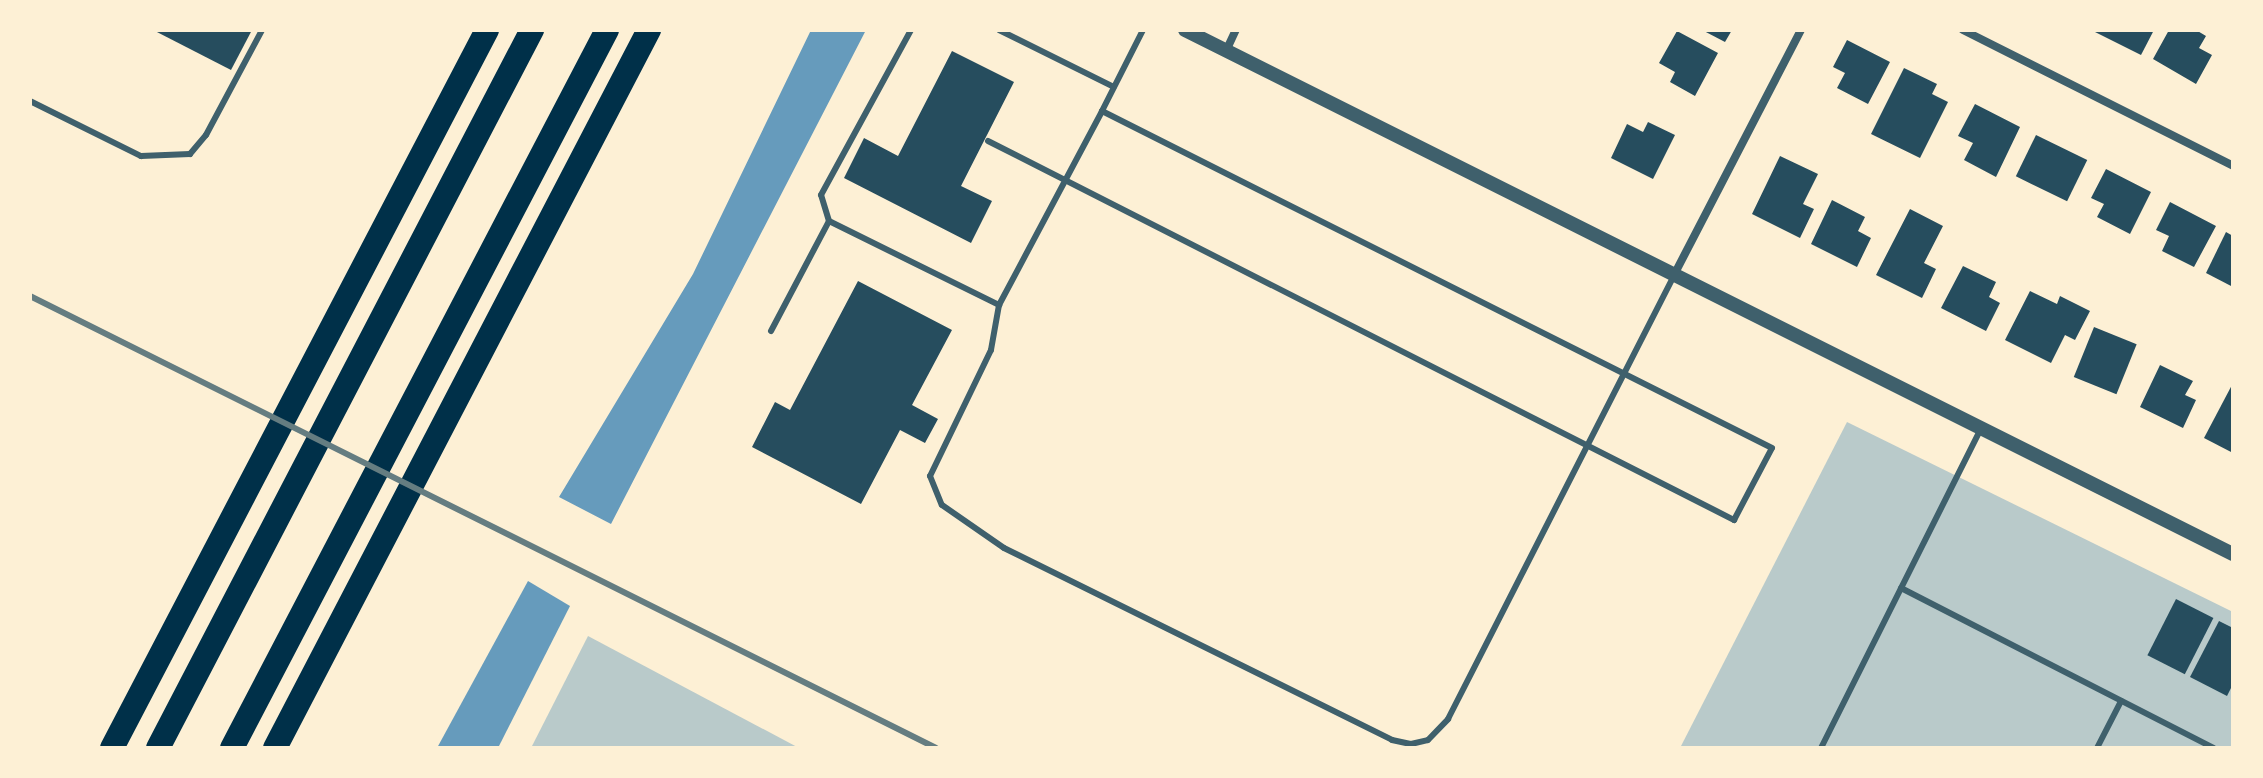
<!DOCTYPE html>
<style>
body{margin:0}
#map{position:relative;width:2263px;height:778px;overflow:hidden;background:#fdf0d5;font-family:"Alegreya Sans",sans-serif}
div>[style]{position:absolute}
.green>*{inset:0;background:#b9caca}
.water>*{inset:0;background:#669bbc}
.building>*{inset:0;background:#264d5e;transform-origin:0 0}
.service>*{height:6px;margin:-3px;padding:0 3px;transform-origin:3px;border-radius:3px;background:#3f606c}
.minor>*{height:8px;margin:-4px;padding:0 4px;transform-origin:4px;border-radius:4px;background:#3f606c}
.tertiary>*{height:14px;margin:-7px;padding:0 7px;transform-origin:7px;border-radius:7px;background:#3f606c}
.motorway>*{height:24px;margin:-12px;padding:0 12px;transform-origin:12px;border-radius:12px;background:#003049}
.rail>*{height:6px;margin:-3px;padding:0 3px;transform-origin:3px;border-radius:3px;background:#657d81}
span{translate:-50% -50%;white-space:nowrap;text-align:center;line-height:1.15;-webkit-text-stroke:6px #fdf0d5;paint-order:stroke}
.frame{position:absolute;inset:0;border:32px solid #fdf0d5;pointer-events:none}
</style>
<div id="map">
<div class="green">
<i style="clip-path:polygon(1847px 422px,2233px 612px,2233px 748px,1680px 748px)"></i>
<i style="clip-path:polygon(588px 636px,799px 748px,531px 748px)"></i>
</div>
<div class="water">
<i style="clip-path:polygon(811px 30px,866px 30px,611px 524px,559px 497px,693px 274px)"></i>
<i style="clip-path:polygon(528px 581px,570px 606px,498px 748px,437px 748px)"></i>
</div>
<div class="building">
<i style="clip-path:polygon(153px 30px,252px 30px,231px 70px)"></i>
<i style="clip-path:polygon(1702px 30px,1732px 30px,1725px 42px)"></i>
<i style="clip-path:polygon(2091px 30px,2154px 30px,2141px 55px)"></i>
<i style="clip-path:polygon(2169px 30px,2196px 30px,2206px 36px,2199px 48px,2212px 55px,2196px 84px,2153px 59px)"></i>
<i style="clip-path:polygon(1677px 31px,1718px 53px,1695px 96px,1670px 82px,1675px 72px,1659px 63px)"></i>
<i style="clip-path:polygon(1847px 40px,1890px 62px,1868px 104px,1837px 88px,1845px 73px,1833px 67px)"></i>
<i style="clip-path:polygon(952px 51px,1014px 82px,961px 186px,992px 201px,971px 243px,844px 178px,864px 138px,898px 156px)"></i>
<i style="clip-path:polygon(1904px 68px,1937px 84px,1932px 94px,1948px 102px,1920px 158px,1871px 134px)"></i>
<i style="clip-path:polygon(1975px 104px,2020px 127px,1996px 177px,1964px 160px,1973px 143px,1958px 136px)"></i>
<i style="clip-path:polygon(1648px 122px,1675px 135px,1653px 179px,1611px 158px,1627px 124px,1643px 132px)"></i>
<i style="left:2036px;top:135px;width:57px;height:46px;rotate:26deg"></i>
<i style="clip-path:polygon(1780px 156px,1818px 174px,1803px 204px,1814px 209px,1800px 238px,1752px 214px)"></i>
<i style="clip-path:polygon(2106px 169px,2151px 192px,2130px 234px,2097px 217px,2104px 204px,2091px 198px)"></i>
<i style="clip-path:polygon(1832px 200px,1865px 217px,1858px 231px,1871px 238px,1857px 267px,1811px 244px)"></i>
<i style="clip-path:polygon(2170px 202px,2216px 226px,2194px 267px,2162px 251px,2169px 236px,2156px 230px)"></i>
<i style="clip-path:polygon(1910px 209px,1943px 226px,1924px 263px,1936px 269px,1922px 298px,1876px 275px)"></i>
<i style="clip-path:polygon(2226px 232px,2233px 236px,2233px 287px,2206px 273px)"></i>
<i style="clip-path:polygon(1963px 266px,1996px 282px,1989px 297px,2000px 303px,1986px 331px,1941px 308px)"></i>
<i style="clip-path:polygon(858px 281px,952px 330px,912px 405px,938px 419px,925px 443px,900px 430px,861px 504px,752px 447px,775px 402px,790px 410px)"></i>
<i style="clip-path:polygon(2030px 291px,2057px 304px,2060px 296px,2090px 311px,2075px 340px,2065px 335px,2051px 363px,2005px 340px)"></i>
<i style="left:2094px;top:327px;width:46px;height:54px;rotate:22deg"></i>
<i style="clip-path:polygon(2160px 365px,2193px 381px,2185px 395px,2196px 400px,2183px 428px,2140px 407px)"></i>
<i style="clip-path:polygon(2233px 383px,2233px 453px,2204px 438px)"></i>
<i style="left:2176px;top:599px;width:42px;height:63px;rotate:27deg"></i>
<i style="clip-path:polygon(2219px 621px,2233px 628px,2233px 684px,2227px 696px,2190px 677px)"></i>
</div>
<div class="service">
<i style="left:999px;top:30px;width:128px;rotate:26.4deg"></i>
<i style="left:30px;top:101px;width:124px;rotate:26.4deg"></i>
<i style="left:141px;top:156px;width:49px;rotate:-2.3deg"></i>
<i style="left:190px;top:154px;width:25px;rotate:-50deg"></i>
<i style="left:206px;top:135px;width:119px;rotate:-61.9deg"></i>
<i style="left:988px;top:141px;width:837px;rotate:26.93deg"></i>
<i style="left:1734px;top:520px;width:81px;rotate:-62.2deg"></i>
<i style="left:1772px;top:448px;width:750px;rotate:-153.3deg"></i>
<i style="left:1102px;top:111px;width:91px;rotate:-63.2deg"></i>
<i style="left:829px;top:221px;width:27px;rotate:-107deg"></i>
<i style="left:821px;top:195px;width:188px;rotate:-61.4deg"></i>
<i style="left:999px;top:305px;width:46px;rotate:100.1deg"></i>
<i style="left:991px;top:350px;width:140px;rotate:115.8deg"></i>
<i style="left:930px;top:476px;width:31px;rotate:68deg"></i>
<i style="left:942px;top:505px;width:75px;rotate:34.7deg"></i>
<i style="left:1004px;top:548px;width:433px;rotate:26.3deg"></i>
<i style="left:1392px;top:740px;width:19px;rotate:12deg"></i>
<i style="left:1411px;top:744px;width:17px;rotate:-13deg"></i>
<i style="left:1428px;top:740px;width:29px;rotate:-46deg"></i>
<i style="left:1448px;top:719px;width:498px;rotate:-63deg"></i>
<i style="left:771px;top:331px;width:124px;rotate:-62.2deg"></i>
<i style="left:829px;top:221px;width:190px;rotate:26.3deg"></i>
<i style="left:999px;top:305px;width:220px;rotate:-62deg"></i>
<i style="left:1901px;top:588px;width:351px;rotate:27.1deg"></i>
<i style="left:1821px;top:748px;width:358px;rotate:-63.4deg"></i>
<i style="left:2097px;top:748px;width:53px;rotate:-62.9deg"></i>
</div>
<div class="minor">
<i style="left:1963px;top:30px;width:302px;rotate:26.7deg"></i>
<i style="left:1226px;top:51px;width:23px;rotate:-65deg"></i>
<i style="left:1674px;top:275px;width:276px;rotate:-62.6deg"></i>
</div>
<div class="tertiary">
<i style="left:1185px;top:30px;width:1172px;rotate:26.57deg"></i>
</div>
<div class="motorway">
<i style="left:112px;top:748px;width:810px;rotate:-62.42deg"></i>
<i style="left:158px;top:748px;width:810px;rotate:-62.49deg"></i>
<i style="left:232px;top:748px;width:810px;rotate:-62.42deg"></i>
<i style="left:275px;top:748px;width:810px;rotate:-62.49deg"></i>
</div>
<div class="rail">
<i style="left:30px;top:296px;width:1012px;rotate:26.51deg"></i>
</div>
<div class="frame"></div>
</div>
